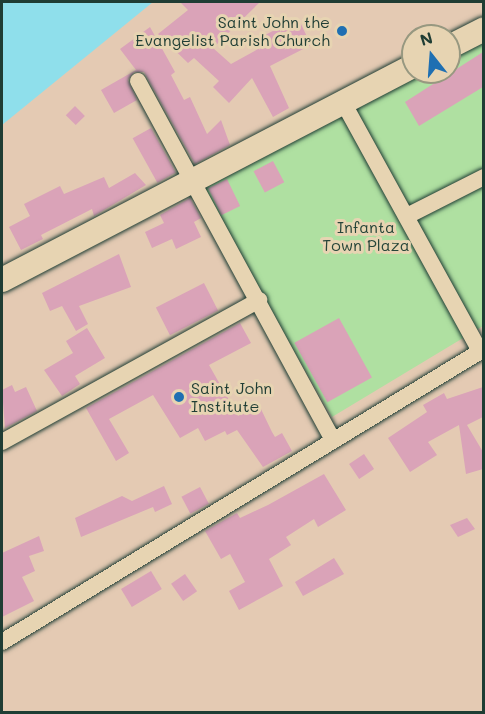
<!DOCTYPE html>
<style>
body{margin:0}
#map{position:relative;width:485px;height:714px;overflow:hidden;background:#e4cab3;font-family:Mali,sans-serif}
div>[style]{position:absolute}
.green>*{inset:0;background:#afe0a1}
.water>*{inset:0;background:#8fdfeb}
.building>*{inset:0;background:#daa3b8;transform-origin:0 0}
.roads{filter:drop-shadow(0 0 2px #1f3d34) drop-shadow(0 0 2px #1f3d34)}
.street>*{height:16px;margin:-8px;padding:0 8px;transform-origin:8px;border-radius:8px;background:#e7d4b2}
.secondary>*{height:24px;margin:-12px;padding:0 12px;transform-origin:12px;border-radius:12px;background:#e7d4b2}
.dots>*{width:16px;height:16px;translate:-50% -50%;box-sizing:border-box;border:3px solid #e7d4b2;border-radius:50%}
span{translate:-50% -50%;white-space:nowrap;text-align:center;line-height:1.15;-webkit-text-stroke:6px #e7d4b2;paint-order:stroke}
.poi-label{font-size:16px;color:#1f3d34}
.right{translate:-100% -50%;text-align:right}
.left{translate:0 -50%;text-align:left}
.park-label{font-size:16px;color:#264539}
.frame{position:absolute;inset:0;border:3px solid #1f3d34;pointer-events:none}
.north{position:absolute;left:401px;top:24px;width:60px;height:60px;box-sizing:border-box;background:#e7d4b2;border:2px solid #979880;border-radius:50%;rotate:343deg;font-size:16px;font-weight:700;line-height:24px;text-align:center;color:#1f3d34}
.north::after{content:'';display:block;margin:auto;width:21px;height:27px;background:#1f6fb2;clip-path:polygon(50% 0,100% 100%,50% 72%,0 100%)}
</style>
<div id="map">
<div class="green">
<i style="clip-path:polygon(483px 38px,483px 326px,332px 417px,202px 190px,421px 72px,449px 72px,449px 57px)"></i>
</div>
<div class="water">
<i style="clip-path:polygon(2px 2px,153px 2px,2px 125px)"></i>
</div>
<div class="building">
<i style="clip-path:polygon(180px 2px,260px 2px,213px 48px,231px 64px,269px 43px,265px 35px,298px 18px,311px 45px,270px 66px,289px 108px,273px 117px,252px 78px,229px 103px,213px 87px,219px 81px,194px 58px,188px 63px,158px 34px,188px 10px)"></i>
<i style="clip-path:polygon(150px 27px,175px 72px,171px 75px,184px 100px,190px 97px,207px 134px,221px 120px,230px 145px,195px 164px,144px 72px,134px 72px,128px 80px,137px 100px,114px 113px,101px 90px,136px 70px,120px 49px)"></i>
<i style="clip-path:polygon(483px 52px,483px 87px,419px 126px,405px 102px)"></i>
<i style="left:75px;top:106px;width:14px;height:13px;rotate:45deg"></i>
<i style="left:151px;top:128px;width:51px;height:21px;rotate:61deg"></i>
<i style="left:273px;top:161px;width:24px;height:22px;rotate:62deg"></i>
<i style="clip-path:polygon(135px 173px,146px 185px,94px 216px,92px 209px,41px 235px,43px 239px,21px 250px,9px 227px,30px 216px,24px 204px,60px 186px,64px 194px,104px 177px,109px 188px)"></i>
<i style="left:227px;top:179px;width:30px;height:21px;rotate:64deg"></i>
<i style="clip-path:polygon(190px 198px,201px 218px,194px 222px,201px 237px,176px 249px,172px 239px,152px 248px,145px 232px,164px 223px,160px 215px)"></i>
<i style="clip-path:polygon(119px 254px,131px 287px,79px 306px,88px 324px,76px 331px,62px 306px,50px 311px,42px 293px)"></i>
<i style="left:204px;top:283px;width:31px;height:54px;rotate:63deg"></i>
<i style="left:339px;top:318px;width:68px;height:51px;rotate:61deg"></i>
<i style="clip-path:polygon(240px 323px,251px 343px,209px 365px,238px 416px,259px 405px,272px 432px,275px 437px,282px 433px,292px 451px,263px 467px,237px 430px,227px 435px,225px 431px,205px 441px,198px 428px,180px 438px,153px 395px,109px 419px,129px 453px,116px 461px,86px 408px)"></i>
<i style="clip-path:polygon(87px 328px,105px 358px,75px 376px,80px 384px,62px 396px,44px 370px,73px 353px,66px 341px)"></i>
<i style="clip-path:polygon(12px 385px,15px 392px,26px 387px,37px 411px,5px 428px,2px 390px)"></i>
<i style="clip-path:polygon(483px 387px,483px 417px,467px 425px,483px 452px,483px 469px,466px 474px,459px 425px,428px 442px,437px 455px,410px 472px,388px 438px,427px 412px,423px 405px,444px 393px,447px 399px)"></i>
<i style="left:364px;top:454px;width:18px;height:18px;rotate:56deg"></i>
<i style="clip-path:polygon(324px 474px,346px 510px,318px 527px,314px 519px,286px 537px,291px 545px,269px 559px,283px 586px,239px 610px,229px 591px,245px 582px,230px 554px,221px 559px,205px 531px,237px 513px,240px 518px,268px 505px)"></i>
<i style="clip-path:polygon(164px 486px,172px 504px,155px 512px,153px 507px,81px 537px,75px 518px,122px 496px,132px 501px)"></i>
<i style="left:200px;top:487px;width:19px;height:21px;rotate:62deg"></i>
<i style="clip-path:polygon(467px 518px,475px 529px,458px 537px,450px 525px)"></i>
<i style="clip-path:polygon(39px 536px,44px 551px,29px 556px,35px 571px,22px 577px,34px 601px,2px 617px,2px 553px)"></i>
<i style="clip-path:polygon(334px 558px,344px 574px,303px 596px,295px 582px)"></i>
<i style="left:151px;top:571px;width:21px;height:35px;rotate:59deg"></i>
<i style="left:185px;top:574px;width:21px;height:17px;rotate:55deg"></i>
</div>
<div class="roads">
<div class="street">
<i style="left:138px;top:81px;width:409px;rotate:61.5deg"></i>
<i style="left:343px;top:102px;width:284px;rotate:61.2deg"></i>
<i style="left:407px;top:216px;width:86px;rotate:-26.9deg"></i>
<i style="left:2px;top:442px;width:294px;rotate:-28.9deg"></i>
<i style="left:2px;top:642px;width:564px;rotate:-31.29deg"></i>
</div>
<div class="secondary">
<i style="left:449px;top:47px;width:39px;rotate:-27deg"></i>
<i style="left:2px;top:280px;width:463px;rotate:-27.5deg"></i>
</div>
</div>
<div class="dots">
<i style="left:342px;top:31px;background:#1f6fb2"></i>
<i style="left:179px;top:397px;background:#1f6fb2"></i>
</div>
<div class="poi-label">
<span class="right" style="left:330px;top:31px">Saint John the<br>Evangelist Parish Church</span>
<span class="left" style="left:191px;top:397px">Saint John<br>Institute</span>
</div>
<div class="park-label">
<span style="left:366px;top:236px">Infanta<br>Town Plaza</span>
</div>
<div class="frame"></div>
<div class="north">N</div>
</div>
